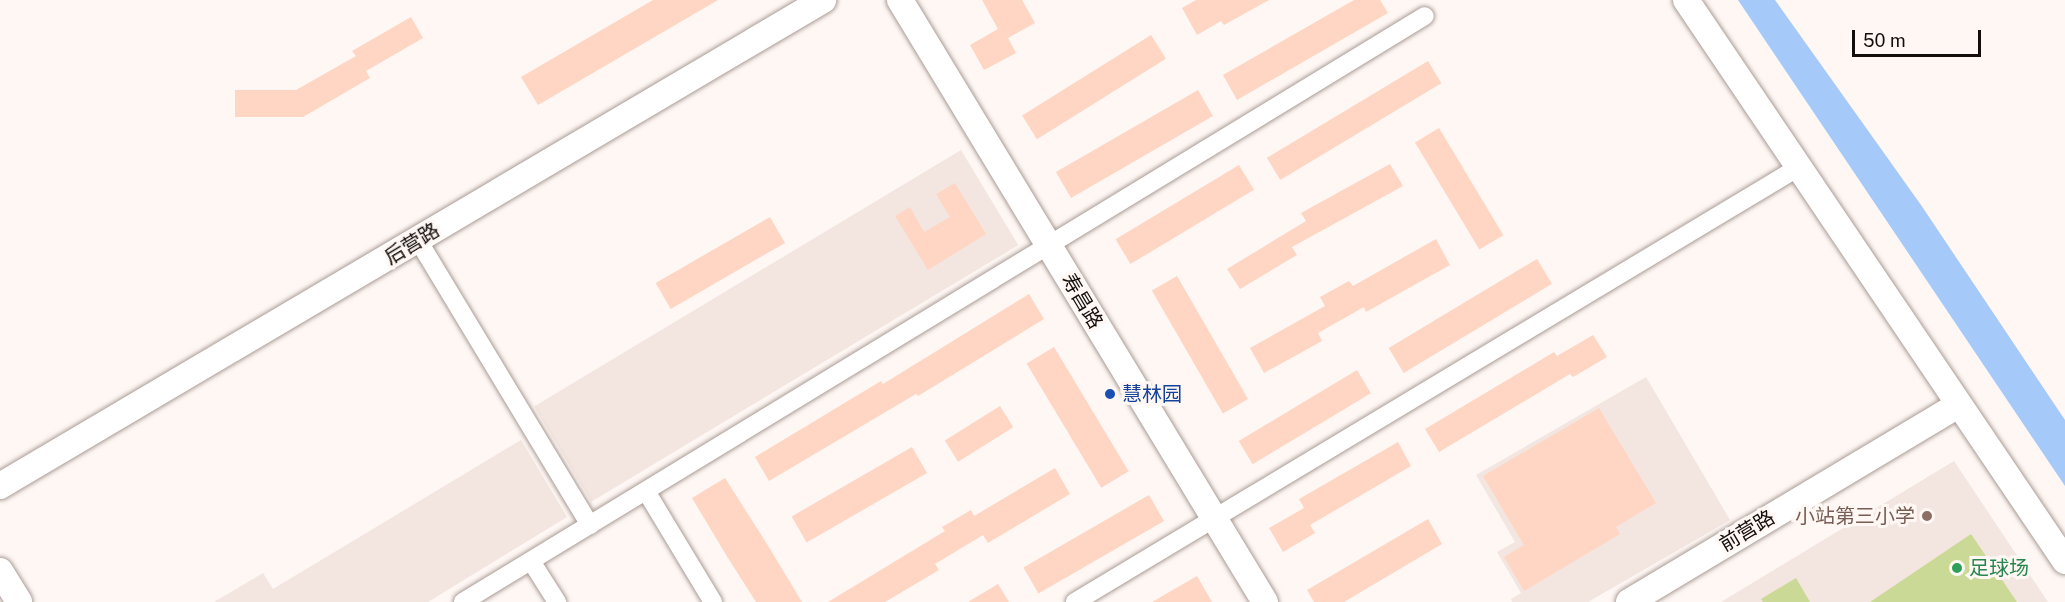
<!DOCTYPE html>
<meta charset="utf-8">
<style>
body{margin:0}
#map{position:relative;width:2065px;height:602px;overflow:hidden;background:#fef7f4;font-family:"Public Sans","Noto Sans SC",sans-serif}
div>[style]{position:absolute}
.built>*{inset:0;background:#f3e5df;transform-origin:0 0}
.green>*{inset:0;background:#cbd997}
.water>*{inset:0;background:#a5c9f8}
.building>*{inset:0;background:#fed6c3;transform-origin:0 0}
.roads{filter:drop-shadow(0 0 2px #aa9c95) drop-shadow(0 0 2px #aa9c95)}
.street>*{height:18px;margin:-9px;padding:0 9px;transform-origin:9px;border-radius:9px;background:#fff}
.secondary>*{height:26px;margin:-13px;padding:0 13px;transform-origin:13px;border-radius:13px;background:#fff}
.dots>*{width:16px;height:16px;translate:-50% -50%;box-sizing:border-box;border:3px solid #fef7f4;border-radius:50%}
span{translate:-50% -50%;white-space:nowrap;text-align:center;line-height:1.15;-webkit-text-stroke:6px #fef7f4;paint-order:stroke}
.street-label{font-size:20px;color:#130e0b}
.transit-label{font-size:20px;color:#164399}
.left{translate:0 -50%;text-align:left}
.education-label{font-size:20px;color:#785e54}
.right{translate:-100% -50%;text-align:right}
.leisure-label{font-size:20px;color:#27864d}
.scale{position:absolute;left:1852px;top:30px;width:129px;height:27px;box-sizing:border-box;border:3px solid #130e0b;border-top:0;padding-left:8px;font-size:18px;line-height:21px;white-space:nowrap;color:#130e0b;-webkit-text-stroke:4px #fef7f4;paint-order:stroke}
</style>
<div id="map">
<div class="built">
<i style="left:961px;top:150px;width:111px;height:498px;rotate:59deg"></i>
<i style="clip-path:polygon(1646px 377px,1730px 520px,1588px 602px,1512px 602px,1511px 599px,1521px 593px,1497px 552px,1515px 542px,1476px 475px)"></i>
<i style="clip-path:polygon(521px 440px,567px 517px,428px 602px,214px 602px,263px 573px,273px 589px)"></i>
<i style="clip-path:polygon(1954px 461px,2048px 602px,1721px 602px)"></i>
</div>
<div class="green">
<i style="clip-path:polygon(1971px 534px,2017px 602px,1870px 602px)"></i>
<i style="clip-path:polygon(1796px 578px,1810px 602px,1763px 602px,1761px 599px)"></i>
</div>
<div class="water">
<i style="clip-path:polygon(1738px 0,1775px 0,1921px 205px,2065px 420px,2065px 486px)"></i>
</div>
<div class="building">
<i style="clip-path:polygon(653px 0,718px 0,538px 105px,521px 77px)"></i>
<i style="clip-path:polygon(982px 0,1022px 0,1035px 23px,1008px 38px,1016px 53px,984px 70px,970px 45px,998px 29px)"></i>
<i style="clip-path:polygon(1196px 0,1269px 0,1224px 25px,1221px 21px,1197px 35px,1182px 8px)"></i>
<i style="clip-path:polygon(1354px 0,1380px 0,1388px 13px,1237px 100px,1223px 75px)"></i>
<i style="clip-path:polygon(411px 17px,423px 38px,366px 71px,370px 78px,303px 117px,235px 117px,235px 90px,296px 90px,356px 56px,352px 51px)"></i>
<i style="left:1151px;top:35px;width:28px;height:152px;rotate:58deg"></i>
<i style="left:1428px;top:61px;width:26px;height:188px;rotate:59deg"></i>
<i style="left:1198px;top:90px;width:30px;height:164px;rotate:60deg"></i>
<i style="left:1439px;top:128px;width:125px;height:28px;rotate:59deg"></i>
<i style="clip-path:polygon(1390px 164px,1403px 186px,1292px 247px,1297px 255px,1240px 289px,1227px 269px,1306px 221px,1301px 213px)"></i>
<i style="left:1239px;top:165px;width:29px;height:144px;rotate:59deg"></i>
<i style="clip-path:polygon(955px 183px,986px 234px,928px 270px,895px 216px,910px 207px,924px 232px,950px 217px,936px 194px)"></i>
<i style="left:770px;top:217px;width:30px;height:132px;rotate:60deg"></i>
<i style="clip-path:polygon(1436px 239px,1450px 265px,1366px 312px,1364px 307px,1318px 333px,1322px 341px,1264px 373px,1250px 348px,1325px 306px,1320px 297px,1349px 281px,1353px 286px)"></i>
<i style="left:1537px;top:259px;width:29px;height:173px;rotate:59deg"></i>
<i style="left:1177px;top:276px;width:142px;height:29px;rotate:60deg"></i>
<i style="clip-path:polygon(1029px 294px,1044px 319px,918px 396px,916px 394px,769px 481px,755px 457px,881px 381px,883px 384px)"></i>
<i style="clip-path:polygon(1593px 335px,1607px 357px,1573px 377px,1570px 374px,1439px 452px,1425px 429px,1554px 352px,1557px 356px)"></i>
<i style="left:1054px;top:347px;width:145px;height:32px;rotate:59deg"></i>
<i style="left:1357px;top:370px;width:27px;height:138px;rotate:59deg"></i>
<i style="left:1000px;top:406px;width:25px;height:65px;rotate:58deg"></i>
<i style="clip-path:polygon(1599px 408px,1656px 503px,1616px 527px,1620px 534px,1524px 591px,1504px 557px,1524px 545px,1483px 476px)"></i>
<i style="clip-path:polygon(1398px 442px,1411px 466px,1310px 525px,1315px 533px,1283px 552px,1269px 528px,1304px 508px,1299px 499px)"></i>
<i style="left:912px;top:447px;width:30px;height:139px;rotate:60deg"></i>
<i style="clip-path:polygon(1055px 468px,1070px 494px,988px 543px,983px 535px,935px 564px,939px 570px,885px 602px,828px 602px,945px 531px,942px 527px,971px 510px,974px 516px)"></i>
<i style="clip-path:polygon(725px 478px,767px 544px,802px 602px,756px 602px,728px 558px,692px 498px)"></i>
<i style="left:1149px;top:495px;width:30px;height:145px;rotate:60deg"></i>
<i style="clip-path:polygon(1428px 519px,1442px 544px,1344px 602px,1314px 602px,1307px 590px)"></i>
<i style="clip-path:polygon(1197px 576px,1212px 602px,1152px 602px)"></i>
<i style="clip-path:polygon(998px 584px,1009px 602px,968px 602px)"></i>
</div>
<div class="roads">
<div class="street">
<i style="left:418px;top:240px;width:333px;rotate:58.9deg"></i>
<i style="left:646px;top:491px;width:130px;rotate:58.9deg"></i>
<i style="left:531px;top:561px;width:49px;rotate:57.6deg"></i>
<i style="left:463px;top:602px;width:1126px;rotate:-31.35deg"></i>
<i style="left:1075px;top:602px;width:845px;rotate:-31deg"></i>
</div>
<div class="secondary">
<i style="left:900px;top:0;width:704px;rotate:58.77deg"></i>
<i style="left:1686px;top:0;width:677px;rotate:55.96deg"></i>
<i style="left:0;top:486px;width:956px;rotate:-30.56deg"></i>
<i style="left:0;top:571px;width:36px;rotate:58deg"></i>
<i style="left:1629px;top:602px;width:383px;rotate:-30.9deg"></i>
</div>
</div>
<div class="dots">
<i style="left:1110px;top:394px;background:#1a4fb4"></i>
<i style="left:1927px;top:516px;background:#8d6e63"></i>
<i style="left:1957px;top:568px;background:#2e9e5b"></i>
</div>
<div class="street-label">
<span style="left:412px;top:244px;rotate:-31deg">后营路</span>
<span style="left:1082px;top:301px;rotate:59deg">寿昌路</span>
<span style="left:1747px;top:531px;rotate:-31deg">前营路</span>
</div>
<div class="transit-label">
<span class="left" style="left:1122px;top:394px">慧林园</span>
</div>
<div class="education-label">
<span class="right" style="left:1915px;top:516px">小站第三小学</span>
</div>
<div class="leisure-label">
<span class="left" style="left:1969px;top:568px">足球场</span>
</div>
<div class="scale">50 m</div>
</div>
